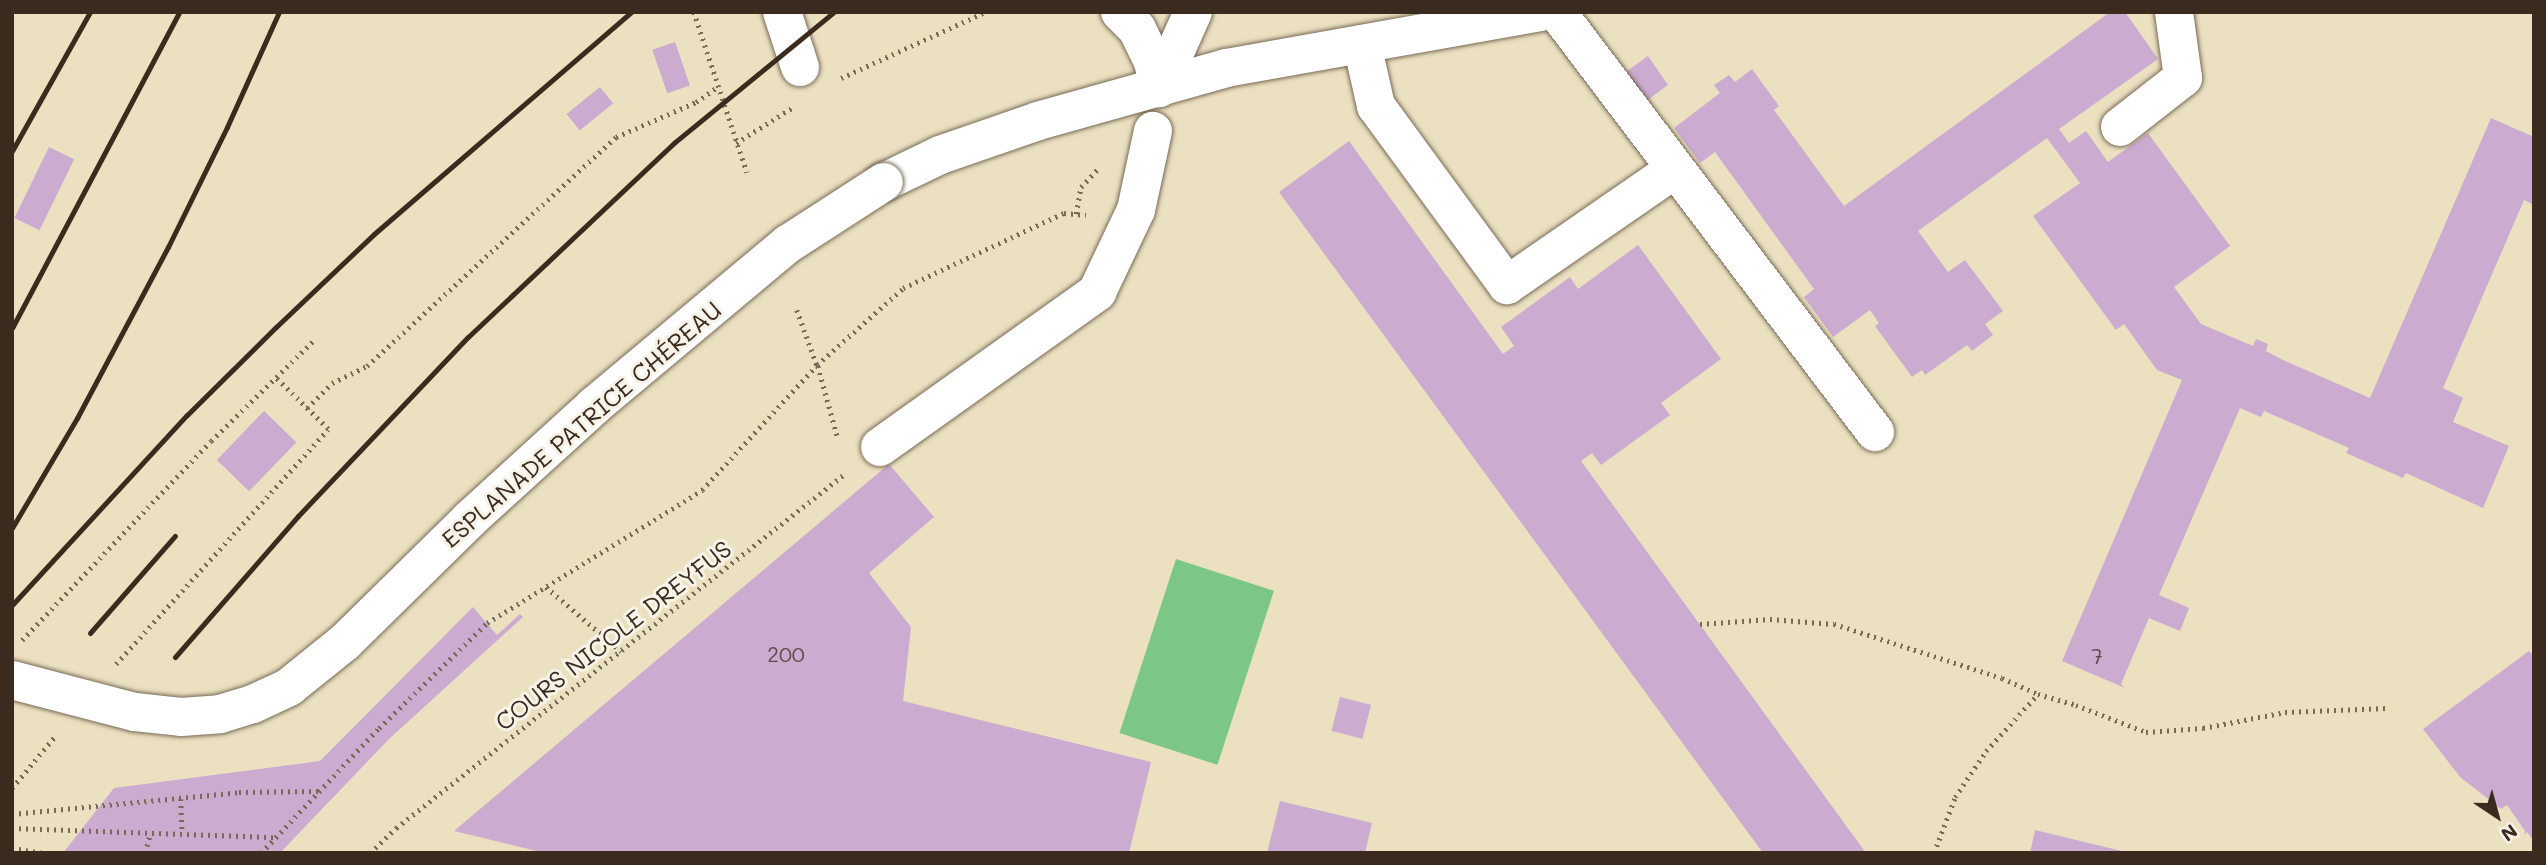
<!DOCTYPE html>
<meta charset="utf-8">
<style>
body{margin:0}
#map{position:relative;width:2546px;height:865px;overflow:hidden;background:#ebe1c1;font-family:Mali,sans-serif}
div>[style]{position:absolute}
.green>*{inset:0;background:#7cc785;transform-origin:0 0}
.building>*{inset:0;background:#cbabd0;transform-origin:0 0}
.path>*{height:4.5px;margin-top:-2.25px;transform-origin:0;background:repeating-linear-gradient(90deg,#796a57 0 2px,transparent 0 7px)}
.roads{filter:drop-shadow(0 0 2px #796a57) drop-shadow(0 0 2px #796a57)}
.minor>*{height:38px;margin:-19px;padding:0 19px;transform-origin:19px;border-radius:19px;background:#fff}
.rail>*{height:5px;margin:-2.5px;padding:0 2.5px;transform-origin:2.5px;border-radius:2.5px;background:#3b2a1e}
.bridges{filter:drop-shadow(0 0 2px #796a57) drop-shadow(0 0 2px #796a57)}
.minor-bridge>*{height:38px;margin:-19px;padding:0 19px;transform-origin:19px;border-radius:19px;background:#fff}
span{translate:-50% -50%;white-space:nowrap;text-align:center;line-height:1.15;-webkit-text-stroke:6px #f7f3e8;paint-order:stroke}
.number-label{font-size:21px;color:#5f4a4a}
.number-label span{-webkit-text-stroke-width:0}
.street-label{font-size:24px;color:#3b2a1e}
.frame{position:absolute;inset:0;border:14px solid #3b2a1e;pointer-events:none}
.north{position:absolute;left:2462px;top:781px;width:70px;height:70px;-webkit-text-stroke:5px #f7f3e8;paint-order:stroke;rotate:144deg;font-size:19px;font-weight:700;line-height:28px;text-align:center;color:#3b2a1e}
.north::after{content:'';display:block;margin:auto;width:24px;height:32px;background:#3b2a1e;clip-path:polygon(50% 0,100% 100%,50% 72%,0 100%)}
</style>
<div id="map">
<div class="green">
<i style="left:1176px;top:559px;width:103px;height:183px;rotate:18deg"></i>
</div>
<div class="building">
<i style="clip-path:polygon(2110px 12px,2125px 12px,2158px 59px,2059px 129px,2069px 143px,2086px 131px,2108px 162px,2148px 133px,2230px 246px,2174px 287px,2201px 324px,2253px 346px,2256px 339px,2268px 344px,2266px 351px,2283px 360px,2370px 398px,2491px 118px,2534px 137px,2534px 205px,2524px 200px,2443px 388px,2463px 398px,2453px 422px,2509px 446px,2483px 508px,2406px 473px,2403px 478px,2346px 453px,2349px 448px,2264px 411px,2261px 417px,2240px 408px,2159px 595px,2189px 608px,2180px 631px,2149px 618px,2121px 684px,2125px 688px,2062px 661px,2182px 380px,2157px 370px,2124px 324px,2116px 330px,2033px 216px,2080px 183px,2047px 138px,1918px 231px,1948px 272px,1965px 260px,2003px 311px,1985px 324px,1993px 335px,1972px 351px,1967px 345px,1925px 375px,1922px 370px,1912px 377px,1875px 326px,1879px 323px,1870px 310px,1833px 337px,1804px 297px,1814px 289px,1715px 152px,1700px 163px,1674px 128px,1720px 93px,1714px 85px,1729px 75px,1735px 82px,1752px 69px,1779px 106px,1774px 110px,1844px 206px)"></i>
<i style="left:675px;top:42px;width:46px;height:24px;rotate:71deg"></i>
<i style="clip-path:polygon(1648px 56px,1668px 85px,1645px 102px,1616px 79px)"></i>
<i style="left:600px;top:87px;width:21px;height:43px;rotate:51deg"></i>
<i style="clip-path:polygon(1349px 141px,1503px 354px,1514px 346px,1501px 327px,1570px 277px,1578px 289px,1638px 245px,1721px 359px,1661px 403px,1670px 415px,1601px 465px,1592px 453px,1581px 461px,1866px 853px,1763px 853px,1279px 192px)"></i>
<i style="left:49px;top:147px;width:28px;height:79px;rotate:26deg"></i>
<i style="left:264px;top:411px;width:45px;height:68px;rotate:44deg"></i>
<i style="clip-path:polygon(889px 464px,934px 517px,869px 573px,911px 627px,903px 701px,1151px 762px,1129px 853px,545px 853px,454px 831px)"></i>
<i style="clip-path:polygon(473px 607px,497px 635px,520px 614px,523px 617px,389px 739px,280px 853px,63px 853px,114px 788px,320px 761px)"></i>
<i style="clip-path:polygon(2529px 651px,2534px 657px,2534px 841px,2527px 832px,2524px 835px,2525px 831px,2507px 805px,2501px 809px,2460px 777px,2423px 729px)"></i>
<i style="left:1340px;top:697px;width:32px;height:35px;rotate:14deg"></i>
<i style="clip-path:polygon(1280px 801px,1372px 823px,1365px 853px,1267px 853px)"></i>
<i style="clip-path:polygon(2035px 830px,2126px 852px,2126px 853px,2030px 853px)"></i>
</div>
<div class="path">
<i style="left:694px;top:12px;width:169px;rotate:71.7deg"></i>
<i style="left:1255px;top:12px;width:3px"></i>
<i style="left:841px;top:78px;width:158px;rotate:-24.6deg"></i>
<i style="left:736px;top:143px;width:66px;rotate:-32deg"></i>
<i style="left:1076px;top:214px;width:27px;rotate:-80deg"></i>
<i style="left:1081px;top:187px;width:25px;rotate:-47deg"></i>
<i style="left:797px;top:310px;width:59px;rotate:70deg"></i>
<i style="left:817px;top:365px;width:115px;rotate:-41.8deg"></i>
<i style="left:903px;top:288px;width:178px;rotate:-25deg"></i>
<i style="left:1064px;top:213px;width:22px;rotate:5deg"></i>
<i style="left:818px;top:366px;width:72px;rotate:74.6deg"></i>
<i style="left:307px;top:408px;width:35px;rotate:-45deg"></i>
<i style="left:332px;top:383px;width:39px;rotate:-26deg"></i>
<i style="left:367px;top:366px;width:338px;rotate:-42.6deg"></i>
<i style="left:616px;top:137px;width:87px;rotate:-23.6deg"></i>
<i style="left:696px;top:102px;width:28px;rotate:-35deg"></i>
<i style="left:546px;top:587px;width:99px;rotate:40.5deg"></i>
<i style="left:1700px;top:624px;width:70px;rotate:-4.1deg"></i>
<i style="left:1770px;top:619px;width:64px;rotate:4.5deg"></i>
<i style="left:1834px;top:624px;width:176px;rotate:17.8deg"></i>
<i style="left:2002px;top:678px;width:39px;rotate:24deg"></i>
<i style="left:2038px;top:694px;width:40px;rotate:16deg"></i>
<i style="left:2076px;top:705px;width:75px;rotate:21.1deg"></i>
<i style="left:2146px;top:732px;width:57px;rotate:-4deg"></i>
<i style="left:2203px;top:728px;width:84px;rotate:-11deg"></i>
<i style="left:2285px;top:712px;width:102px;rotate:-2.2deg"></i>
<i style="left:22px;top:640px;width:274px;rotate:-46.5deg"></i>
<i style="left:211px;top:441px;width:146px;rotate:-44.4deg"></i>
<i style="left:116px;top:664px;width:316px;rotate:-47.9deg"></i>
<i style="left:328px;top:429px;width:74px;rotate:-135.5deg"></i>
<i style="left:12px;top:788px;width:69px;rotate:-50.3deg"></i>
<i style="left:181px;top:799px;width:34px;rotate:88deg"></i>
<i style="left:12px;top:814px;width:228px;rotate:-5.5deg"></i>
<i style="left:239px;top:792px;width:80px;rotate:-0.7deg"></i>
<i style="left:12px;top:828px;width:263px;rotate:2deg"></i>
<i style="left:12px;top:848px;width:33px;rotate:9deg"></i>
<i style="left:145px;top:853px;width:20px;rotate:-75deg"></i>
<i style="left:261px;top:853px;width:172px;rotate:-46.7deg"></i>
<i style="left:379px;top:728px;width:151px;rotate:-44.2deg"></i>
<i style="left:487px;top:623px;width:253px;rotate:-31.7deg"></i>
<i style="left:702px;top:490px;width:170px;rotate:-47.4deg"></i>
<i style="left:370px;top:853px;width:36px;rotate:-44deg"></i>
<i style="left:396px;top:828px;width:573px;rotate:-38.27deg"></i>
<i style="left:1934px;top:853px;width:60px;rotate:-69.4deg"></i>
<i style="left:1955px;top:797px;width:55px;rotate:-56deg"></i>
<i style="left:1986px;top:751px;width:77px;rotate:-47.6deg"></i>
</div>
<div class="roads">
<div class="minor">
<i style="left:782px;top:12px;width:58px;rotate:71.9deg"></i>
<i style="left:1120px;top:12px;width:24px;rotate:45deg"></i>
<i style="left:1137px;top:29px;width:37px;rotate:64deg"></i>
<i style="left:1153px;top:62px;width:27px;rotate:77deg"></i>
<i style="left:1557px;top:12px;width:527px;rotate:52.87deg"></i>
<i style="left:1362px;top:44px;width:64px;rotate:77.3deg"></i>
<i style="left:1376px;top:106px;width:222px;rotate:53.8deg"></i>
<i style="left:1507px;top:285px;width:204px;rotate:-34.6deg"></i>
<i style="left:1159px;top:88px;width:83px;rotate:-65.9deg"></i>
<i style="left:2120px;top:127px;width:80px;rotate:-37.9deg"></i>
<i style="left:2183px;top:78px;width:67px;rotate:-97.8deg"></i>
<i style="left:884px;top:182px;width:62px;rotate:-25.7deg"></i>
<i style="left:940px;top:155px;width:104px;rotate:-19.1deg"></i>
<i style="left:1038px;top:121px;width:195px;rotate:-15.7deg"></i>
<i style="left:1226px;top:68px;width:319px;rotate:-10.1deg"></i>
<i style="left:880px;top:447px;width:267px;rotate:-35.5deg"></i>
<i style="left:1097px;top:292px;width:91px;rotate:-64.6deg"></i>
<i style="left:1136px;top:210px;width:81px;rotate:-77.9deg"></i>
</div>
</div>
<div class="rail">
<i style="left:12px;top:151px;width:159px;rotate:-60.7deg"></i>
<i style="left:12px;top:328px;width:357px;rotate:-62.1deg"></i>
<i style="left:12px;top:528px;width:128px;rotate:-59.4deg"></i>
<i style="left:77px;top:418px;width:194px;rotate:-62deg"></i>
<i style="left:168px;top:247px;width:134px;rotate:-63.8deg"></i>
<i style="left:227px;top:127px;width:126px;rotate:-65.7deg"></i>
<i style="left:12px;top:605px;width:258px;rotate:-47.4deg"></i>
<i style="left:187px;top:415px;width:125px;rotate:-44.7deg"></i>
<i style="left:276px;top:327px;width:135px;rotate:-43.5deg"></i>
<i style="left:374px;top:234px;width:340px;rotate:-40.8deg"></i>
<i style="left:90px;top:633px;width:129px;rotate:-48.8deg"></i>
<i style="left:175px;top:657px;width:187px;rotate:-48.9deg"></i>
<i style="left:298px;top:516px;width:247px;rotate:-46.5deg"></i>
<i style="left:468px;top:337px;width:284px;rotate:-43.3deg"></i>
<i style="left:675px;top:142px;width:205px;rotate:-39.3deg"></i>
</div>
<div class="bridges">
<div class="minor-bridge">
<i style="left:12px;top:680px;width:127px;rotate:14.6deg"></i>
<i style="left:135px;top:712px;width:46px;rotate:6.2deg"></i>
<i style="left:181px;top:717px;width:39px;rotate:-4deg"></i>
<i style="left:220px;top:714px;width:34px;rotate:-17deg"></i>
<i style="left:253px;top:704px;width:40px;rotate:-25deg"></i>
<i style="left:289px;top:687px;width:72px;rotate:-38.8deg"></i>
<i style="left:345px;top:642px;width:175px;rotate:-44.5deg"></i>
<i style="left:470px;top:519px;width:168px;rotate:-42.3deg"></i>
<i style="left:594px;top:406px;width:253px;rotate:-39.9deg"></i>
<i style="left:788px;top:244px;width:114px;rotate:-32.9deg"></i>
</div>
</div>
<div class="number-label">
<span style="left:786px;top:654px">200</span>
<span style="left:2097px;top:656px">7</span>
</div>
<div class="street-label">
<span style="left:581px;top:424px;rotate:-41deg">ESPLANADE PATRICE CHÉREAU</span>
<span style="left:613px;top:635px;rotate:-38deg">COURS NICOLE DREYFUS</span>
</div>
<div class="frame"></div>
<div class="north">N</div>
</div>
